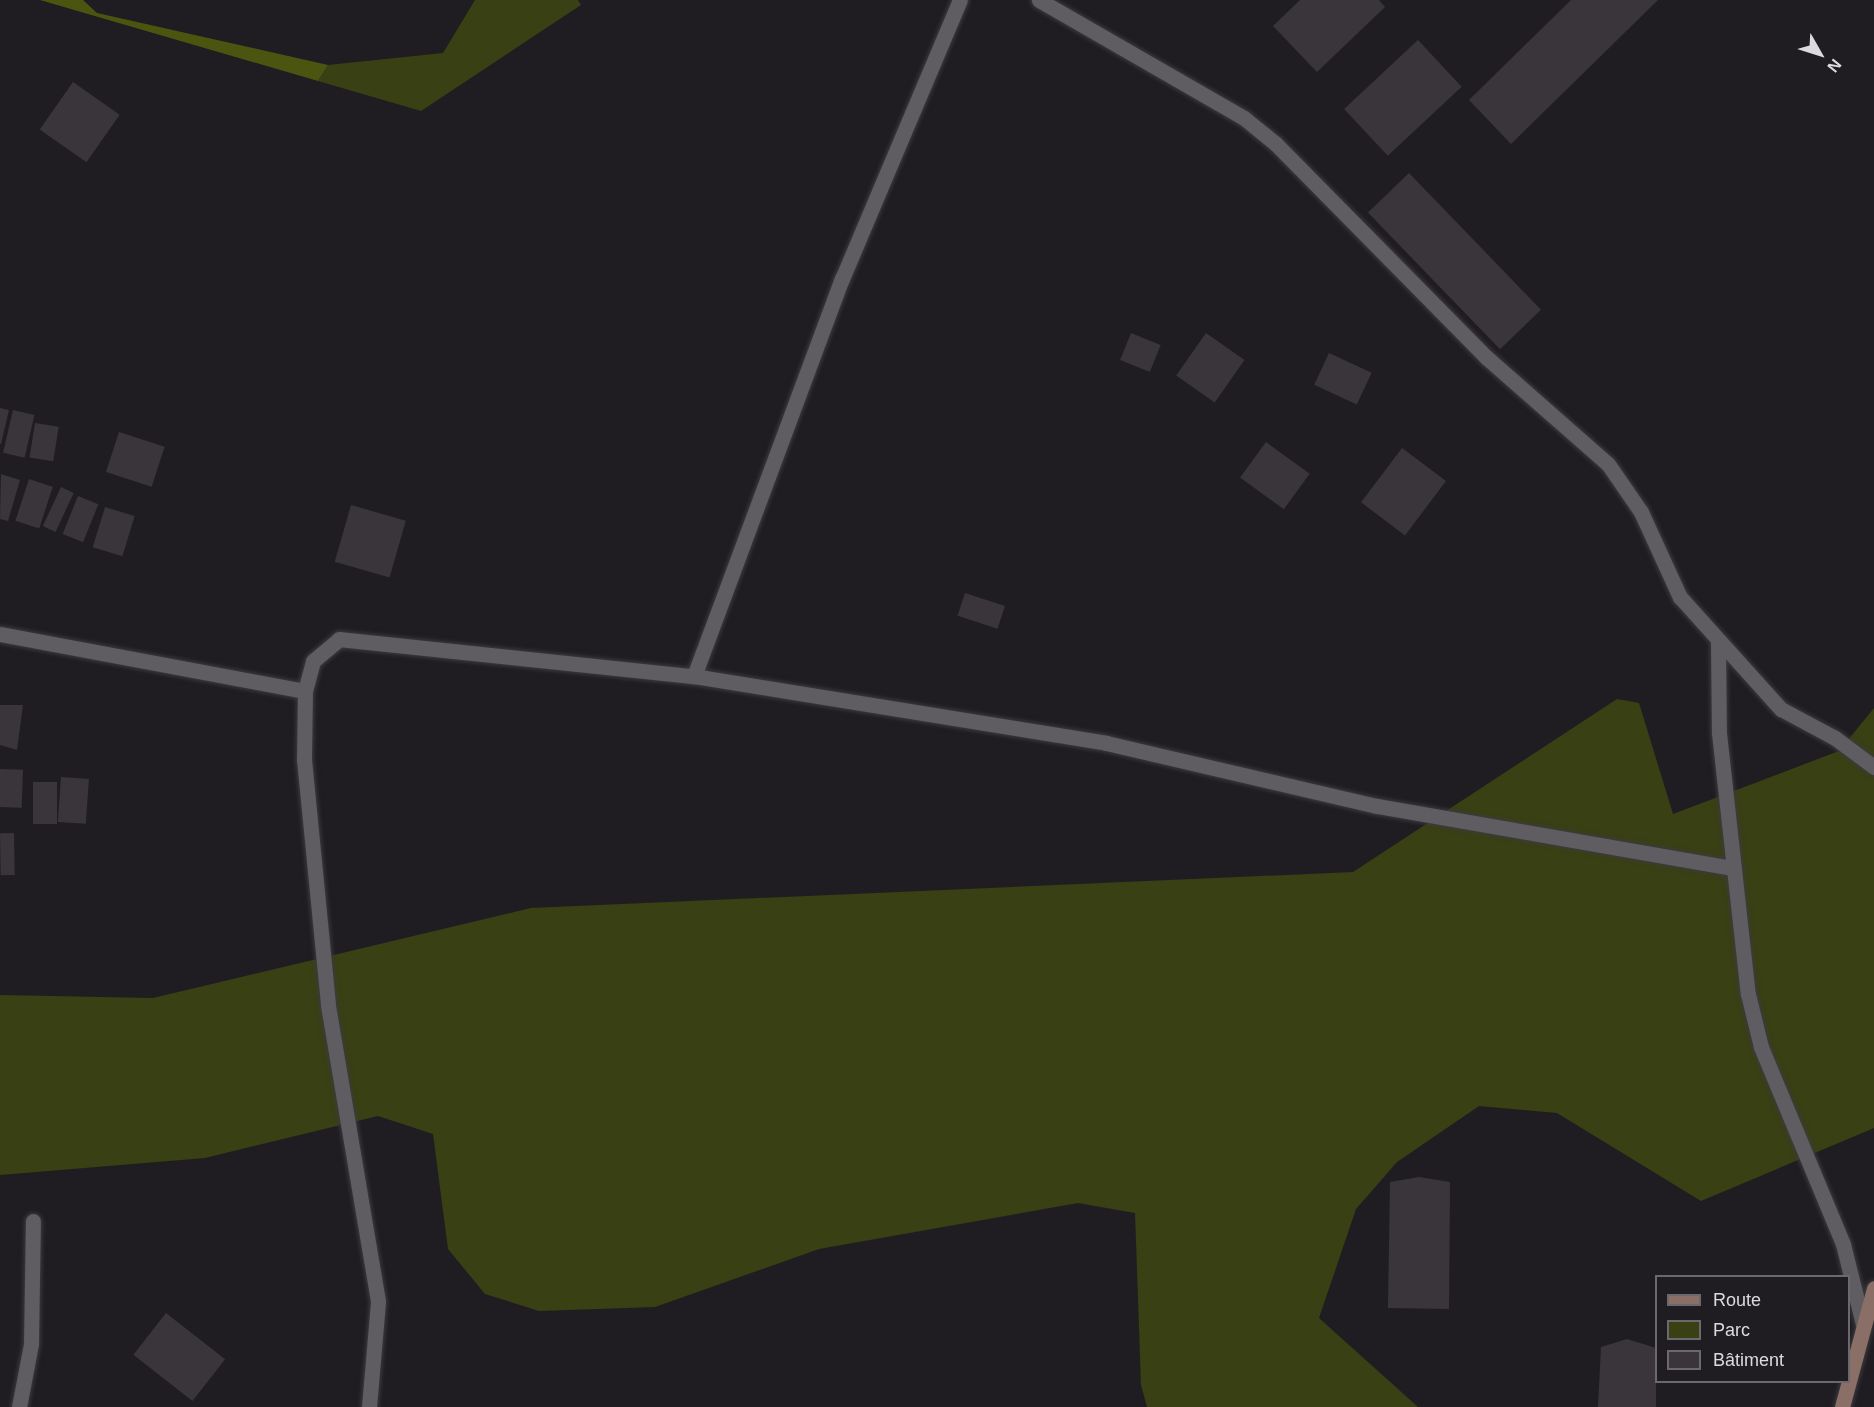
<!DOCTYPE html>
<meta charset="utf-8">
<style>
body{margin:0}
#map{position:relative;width:1874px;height:1407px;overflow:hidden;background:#201d22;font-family:Arial,sans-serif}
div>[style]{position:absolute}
.green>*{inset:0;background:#394013}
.forest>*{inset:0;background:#4c5510}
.building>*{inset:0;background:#39353b;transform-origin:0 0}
.roads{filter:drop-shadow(0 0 2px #3c3a3e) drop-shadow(0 0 2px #3c3a3e)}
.street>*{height:15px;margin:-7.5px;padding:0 7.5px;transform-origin:7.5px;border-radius:7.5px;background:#5f5c62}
.secondary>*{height:15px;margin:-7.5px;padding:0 7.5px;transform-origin:7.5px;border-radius:7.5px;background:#8a6f66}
span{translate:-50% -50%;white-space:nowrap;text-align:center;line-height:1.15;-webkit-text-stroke:6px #201d22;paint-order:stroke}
.legend{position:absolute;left:1655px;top:1275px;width:195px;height:108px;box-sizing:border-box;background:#201d22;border:2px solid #6b696d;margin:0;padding:8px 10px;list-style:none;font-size:18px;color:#dcdade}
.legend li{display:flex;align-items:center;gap:12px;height:30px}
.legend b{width:30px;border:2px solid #6b696d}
.north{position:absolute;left:1790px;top:24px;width:60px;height:60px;-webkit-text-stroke:4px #201d22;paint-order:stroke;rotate:129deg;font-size:16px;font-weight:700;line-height:24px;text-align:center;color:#dcdade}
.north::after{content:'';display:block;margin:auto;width:21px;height:27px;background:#dcdade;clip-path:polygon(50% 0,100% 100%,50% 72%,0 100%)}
</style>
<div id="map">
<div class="green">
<i style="clip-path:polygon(475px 0,578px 0,581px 5px,421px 111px,318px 81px,328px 65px,443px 53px)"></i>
<i style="clip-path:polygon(1617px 699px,1639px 703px,1673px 814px,1839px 751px,1874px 708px,1874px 1128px,1701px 1201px,1557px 1113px,1479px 1106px,1397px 1162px,1356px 1209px,1319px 1318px,1418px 1407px,1147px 1407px,1141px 1385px,1135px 1213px,1078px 1203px,819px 1249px,655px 1307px,539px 1311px,485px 1294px,448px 1249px,433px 1134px,378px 1116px,205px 1158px,0 1175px,0 995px,153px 998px,531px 908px,1353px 872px)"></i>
</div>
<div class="forest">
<i style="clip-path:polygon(40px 0,83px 0,97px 13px,328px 65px,318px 81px)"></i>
</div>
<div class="building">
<i style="clip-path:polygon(1300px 0,1379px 0,1385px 7px,1317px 72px,1273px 26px)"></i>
<i style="clip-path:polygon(1571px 0,1658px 0,1511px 144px,1469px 100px)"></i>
<i style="left:1418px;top:40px;width:64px;height:101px;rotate:47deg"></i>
<i style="left:73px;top:82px;width:57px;height:58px;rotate:35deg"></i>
<i style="left:1409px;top:173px;width:190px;height:57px;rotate:46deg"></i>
<i style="left:1131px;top:333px;width:32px;height:29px;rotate:22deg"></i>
<i style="left:1206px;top:333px;width:47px;height:52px;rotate:35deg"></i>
<i style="left:1329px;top:353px;width:47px;height:35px;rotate:25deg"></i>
<i style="clip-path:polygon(0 408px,9px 410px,1px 444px,0 444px)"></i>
<i style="left:13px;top:410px;width:22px;height:44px;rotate:13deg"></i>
<i style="left:35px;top:423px;width:24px;height:35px;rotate:9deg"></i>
<i style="left:119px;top:432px;width:48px;height:42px;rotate:18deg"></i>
<i style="left:1266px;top:442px;width:54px;height:44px;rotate:36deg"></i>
<i style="left:1402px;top:448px;width:55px;height:68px;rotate:37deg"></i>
<i style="clip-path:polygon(1px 474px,20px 480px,8px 521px,0 519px)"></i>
<i style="left:29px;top:479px;width:25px;height:44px;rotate:18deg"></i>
<i style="left:61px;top:487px;width:14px;height:43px;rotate:25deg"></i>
<i style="left:78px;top:496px;width:22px;height:41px;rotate:22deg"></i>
<i style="left:351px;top:505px;width:57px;height:59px;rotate:16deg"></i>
<i style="left:105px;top:507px;width:31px;height:42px;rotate:17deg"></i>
<i style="left:965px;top:593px;width:42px;height:24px;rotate:18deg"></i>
<i style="clip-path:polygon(0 705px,23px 705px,17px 750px,0 745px)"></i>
<i style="left:0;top:769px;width:23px;height:38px;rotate:2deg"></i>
<i style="left:61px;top:777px;width:28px;height:45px;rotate:4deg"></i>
<i style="left:33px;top:782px;width:24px;height:42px"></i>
<i style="left:14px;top:833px;width:42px;height:14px;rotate:89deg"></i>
<i style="clip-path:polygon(1419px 1177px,1450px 1182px,1449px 1309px,1388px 1308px,1390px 1182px)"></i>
<i style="left:166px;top:1313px;width:75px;height:53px;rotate:38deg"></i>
<i style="clip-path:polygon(1627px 1339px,1656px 1348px,1656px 1407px,1598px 1407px,1601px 1347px)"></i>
</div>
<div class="roads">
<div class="street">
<i style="left:1039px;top:0;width:237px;rotate:29.9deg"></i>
<i style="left:1244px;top:118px;width:41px;rotate:39.1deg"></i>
<i style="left:1276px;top:144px;width:299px;rotate:45.4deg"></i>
<i style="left:1486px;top:357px;width:162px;rotate:41.3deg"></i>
<i style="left:1608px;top:464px;width:58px;rotate:55.5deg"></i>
<i style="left:1641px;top:512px;width:94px;rotate:65.4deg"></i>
<i style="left:1680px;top:597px;width:151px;rotate:48deg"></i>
<i style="left:1781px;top:709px;width:61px;rotate:28.2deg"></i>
<i style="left:1835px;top:738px;width:49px;rotate:36.6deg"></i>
<i style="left:0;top:634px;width:310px;rotate:10.6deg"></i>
<i style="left:1718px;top:643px;width:90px;rotate:89.4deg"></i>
<i style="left:1719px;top:733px;width:263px;rotate:83.7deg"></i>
<i style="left:1748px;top:994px;width:55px;rotate:76.2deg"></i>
<i style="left:1761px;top:1047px;width:213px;rotate:67.4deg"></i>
<i style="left:1843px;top:1244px;width:82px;rotate:76deg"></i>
<i style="left:694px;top:676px;width:424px;rotate:-69.6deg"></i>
<i style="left:842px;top:279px;width:303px;rotate:-67.1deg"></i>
<i style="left:19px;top:1407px;width:64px;rotate:-79.2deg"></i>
<i style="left:31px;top:1344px;width:123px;rotate:-89.1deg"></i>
<i style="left:369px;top:1407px;width:106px;rotate:-85.1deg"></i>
<i style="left:378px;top:1301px;width:301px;rotate:-99.6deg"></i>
<i style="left:328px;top:1004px;width:245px;rotate:-95.6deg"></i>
<i style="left:304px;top:760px;width:69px;rotate:-89.2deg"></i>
<i style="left:305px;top:691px;width:31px;rotate:-75deg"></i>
<i style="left:313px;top:661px;width:34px;rotate:-40deg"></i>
<i style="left:339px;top:639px;width:357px;rotate:6deg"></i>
<i style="left:694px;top:676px;width:417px;rotate:9.2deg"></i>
<i style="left:1106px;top:743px;width:278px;rotate:13.1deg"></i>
<i style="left:1377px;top:806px;width:361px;rotate:9.9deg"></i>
</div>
<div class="secondary">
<i style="left:1842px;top:1407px;width:123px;rotate:-74.9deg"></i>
</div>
</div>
<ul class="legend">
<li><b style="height:8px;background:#8a6f66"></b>Route</li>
<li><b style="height:16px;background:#394013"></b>Parc</li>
<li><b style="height:16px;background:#39353b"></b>Bâtiment</li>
</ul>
<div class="north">N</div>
</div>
